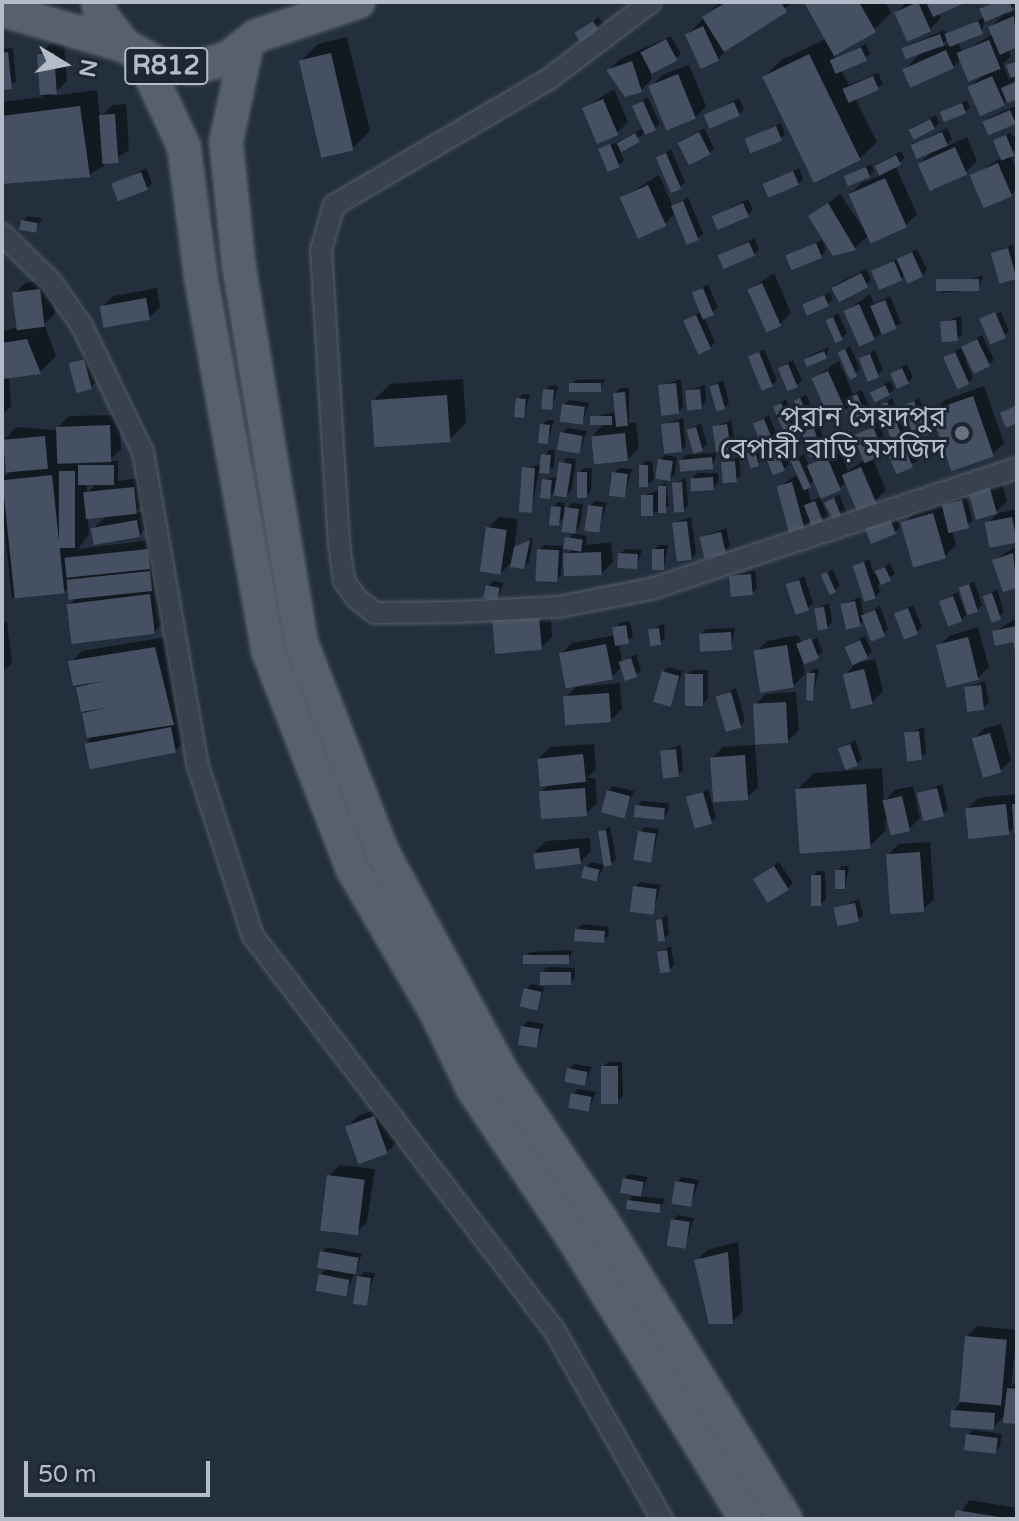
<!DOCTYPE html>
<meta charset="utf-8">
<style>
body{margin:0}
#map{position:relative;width:1019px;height:1521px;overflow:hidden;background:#242f3e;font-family:"Varela Round","Noto Sans Bengali",sans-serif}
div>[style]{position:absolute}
.shadow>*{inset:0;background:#0007}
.building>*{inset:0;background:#455162;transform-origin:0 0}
.roads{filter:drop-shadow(0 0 2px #565f6c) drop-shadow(0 0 2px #565f6c)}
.minor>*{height:20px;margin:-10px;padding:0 10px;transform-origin:10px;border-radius:10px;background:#38414e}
.primary>*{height:32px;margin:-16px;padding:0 16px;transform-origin:16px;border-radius:16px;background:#56606e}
.dots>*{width:22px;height:22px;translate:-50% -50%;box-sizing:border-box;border:4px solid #1d2633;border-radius:50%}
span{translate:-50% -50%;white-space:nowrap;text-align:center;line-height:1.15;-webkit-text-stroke:6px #1d2633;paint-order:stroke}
.shield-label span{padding:2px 6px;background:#1d2633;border:2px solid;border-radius:6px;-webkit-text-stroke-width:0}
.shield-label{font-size:26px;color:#b4bcc9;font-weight:700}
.poi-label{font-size:28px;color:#b4bcc9}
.right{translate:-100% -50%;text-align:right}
.frame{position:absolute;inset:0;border:4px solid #b4bcc9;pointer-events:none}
.north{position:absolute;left:24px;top:24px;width:80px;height:80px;-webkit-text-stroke:6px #1d2633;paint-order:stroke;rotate:100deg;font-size:22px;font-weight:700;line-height:32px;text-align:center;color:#b4bcc9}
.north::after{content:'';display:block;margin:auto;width:28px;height:36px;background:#b4bcc9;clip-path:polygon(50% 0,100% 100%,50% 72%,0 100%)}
.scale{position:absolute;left:24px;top:1461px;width:186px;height:36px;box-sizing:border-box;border:4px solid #b4bcc9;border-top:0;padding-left:10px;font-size:24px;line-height:28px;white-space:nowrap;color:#b4bcc9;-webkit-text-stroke:6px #1d2633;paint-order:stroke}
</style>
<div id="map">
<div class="shadow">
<i style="clip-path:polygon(720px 2px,794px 2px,728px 47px,718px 60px,688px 34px)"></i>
<i style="clip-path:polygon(806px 2px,885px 2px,891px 13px,874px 30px,833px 54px,835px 58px,866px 44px,870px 54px,841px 70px,849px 85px,878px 73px,883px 84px,855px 98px,877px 142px,860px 158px,764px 77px,781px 60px,826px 39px)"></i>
<i style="clip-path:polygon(907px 2px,962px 2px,938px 12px,941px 18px,930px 29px,896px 13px)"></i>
<i style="clip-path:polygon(evenodd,993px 2px,1016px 3px,1005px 15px,1017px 10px,1017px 45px,1008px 49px,1011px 56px,1003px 64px,1010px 82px,1009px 65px,1017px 59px,1017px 96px,1004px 103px,969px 88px,982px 75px,961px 59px,953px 67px,904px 70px,921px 53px,904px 50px,909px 45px,945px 30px,947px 36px,985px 17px,981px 10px,993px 2px,1008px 10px,990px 28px,993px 34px,962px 52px,958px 42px,982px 32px,984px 20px,1008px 10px,993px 2px,948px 38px,950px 43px,938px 49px,948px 38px)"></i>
<i style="clip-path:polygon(599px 17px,604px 25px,599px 30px,582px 28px)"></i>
<i style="clip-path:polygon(671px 36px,681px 54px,650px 72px,652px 79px,641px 90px,609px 70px,620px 59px)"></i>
<i style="clip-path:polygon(347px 37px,370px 131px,353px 148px,301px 61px,318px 44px)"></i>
<i style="clip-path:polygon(64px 43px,67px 81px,52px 96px,97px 90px,100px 117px,113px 105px,126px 104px,129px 150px,89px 175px,2px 182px,2px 102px,42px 97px,39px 55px,50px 44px)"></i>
<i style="clip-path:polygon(13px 48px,16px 82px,2px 88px,2px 49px)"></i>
<i style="clip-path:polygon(689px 65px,706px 106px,695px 118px,651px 87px,662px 75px)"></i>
<i style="clip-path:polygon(614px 89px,628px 122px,617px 133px,584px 108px)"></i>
<i style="clip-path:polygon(648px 97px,660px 124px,619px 149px,624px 160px,619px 165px,601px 150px,644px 128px,635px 106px)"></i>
<i style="clip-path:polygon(739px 98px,744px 109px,739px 114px,706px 116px)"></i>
<i style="clip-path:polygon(967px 100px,970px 107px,965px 112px,942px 113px)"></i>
<i style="clip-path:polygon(1015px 106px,1015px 123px,985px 122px,990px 117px)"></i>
<i style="clip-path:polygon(936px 115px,939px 123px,934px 128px,910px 129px)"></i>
<i style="clip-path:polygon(781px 123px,785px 134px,780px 139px,748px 140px)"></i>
<i style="clip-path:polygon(704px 128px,714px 148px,709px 153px,679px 143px)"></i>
<i style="clip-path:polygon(947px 128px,952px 139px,945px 147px,967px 137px,977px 161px,966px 172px,919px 164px,933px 151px,914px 145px)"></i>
<i style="clip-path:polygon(1011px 132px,1013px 137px,1017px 133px,1017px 149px,1010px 154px,1017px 171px,1017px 189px,1011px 195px,973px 176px,1002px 157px,996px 141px)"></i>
<i style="clip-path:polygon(671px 149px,685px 182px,680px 187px,659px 158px)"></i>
<i style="clip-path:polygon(901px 151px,905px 158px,895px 165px,917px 214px,906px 225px,868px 236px,855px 248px,834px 254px,811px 216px,840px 194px,867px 234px,850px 194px,868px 177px,846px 178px,871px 164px,874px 171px,863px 183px,881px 175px,876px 165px)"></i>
<i style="clip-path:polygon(146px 168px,152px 183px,147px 188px,113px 185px)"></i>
<i style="clip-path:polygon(799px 168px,803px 179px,798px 184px,765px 185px)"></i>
<i style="clip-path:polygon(659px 175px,673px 207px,688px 197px,703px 233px,698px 238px,689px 242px,676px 212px,665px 224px,622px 198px)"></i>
<i style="clip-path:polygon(748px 199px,753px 210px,748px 215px,715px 216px)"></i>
<i style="clip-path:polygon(28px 216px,42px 218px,36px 230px,23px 221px)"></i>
<i style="clip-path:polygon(754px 238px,759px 249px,754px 254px,721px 256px)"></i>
<i style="clip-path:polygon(822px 240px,826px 251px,821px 256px,788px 257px)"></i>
<i style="clip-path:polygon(1013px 244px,1017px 277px,1003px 282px,993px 255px)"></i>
<i style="clip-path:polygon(917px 249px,927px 270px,922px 275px,906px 273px,901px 279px,873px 271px)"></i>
<i style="clip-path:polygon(866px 269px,871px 280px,866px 285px,833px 286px)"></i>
<i style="clip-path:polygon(774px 273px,791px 313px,780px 324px,749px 290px)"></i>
<i style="clip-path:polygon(983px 275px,978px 289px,941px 293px,946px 288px)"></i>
<i style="clip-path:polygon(51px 279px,55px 314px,44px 324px,56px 356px,40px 372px,9px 376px,11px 406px,2px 415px,2px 331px,19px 327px,14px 294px,25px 283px)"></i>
<i style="clip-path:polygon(708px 284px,718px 308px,704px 317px,715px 342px,710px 347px,685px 322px,702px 311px,694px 293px)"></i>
<i style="clip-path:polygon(157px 288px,160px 307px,149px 318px,102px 307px,113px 296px)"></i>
<i style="clip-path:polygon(830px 292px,833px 299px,828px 304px,804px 306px)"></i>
<i style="clip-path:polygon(870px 294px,874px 304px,890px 296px,901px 323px,873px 338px,845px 312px)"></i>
<i style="clip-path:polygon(1001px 312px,1009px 331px,1004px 336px,981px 319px)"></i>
<i style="clip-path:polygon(838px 313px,847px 333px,842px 338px,828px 320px)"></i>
<i style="clip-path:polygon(961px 316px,962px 334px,957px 339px,943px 322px)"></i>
<i style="clip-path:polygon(982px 335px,994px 360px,989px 365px,965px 359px,973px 378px,968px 383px,946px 357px)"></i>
<i style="clip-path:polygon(850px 346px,860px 369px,855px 374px,841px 353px)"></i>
<i style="clip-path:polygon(829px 347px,826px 357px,806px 360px,811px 355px)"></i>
<i style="clip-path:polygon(764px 349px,777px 380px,772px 385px,750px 357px)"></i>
<i style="clip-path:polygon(875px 350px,883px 370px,870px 379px,862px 359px)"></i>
<i style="clip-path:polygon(89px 355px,96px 382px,91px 387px,70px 364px)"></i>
<i style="clip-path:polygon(793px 360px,802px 380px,797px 385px,780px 368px)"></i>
<i style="clip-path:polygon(839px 361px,853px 394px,862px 390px,871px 410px,866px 415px,851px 404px,845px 410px,813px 379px)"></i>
<i style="clip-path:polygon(907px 364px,913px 377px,908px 382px,892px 373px)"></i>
<i style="clip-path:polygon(463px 379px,466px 423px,449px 440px,373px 401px,390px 384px)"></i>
<i style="clip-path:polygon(605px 379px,600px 390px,571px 385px,576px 380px)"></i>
<i style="clip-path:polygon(681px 379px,683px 407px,678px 412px,660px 386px)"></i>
<i style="clip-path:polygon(723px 380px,729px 403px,724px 408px,712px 387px)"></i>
<i style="clip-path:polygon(890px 381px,894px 389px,889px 394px,872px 392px)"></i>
<i style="clip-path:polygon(550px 385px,558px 386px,552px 408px,545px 390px)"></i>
<i style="clip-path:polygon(705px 385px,706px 402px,701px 407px,687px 391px)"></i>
<i style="clip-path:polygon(984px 386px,1004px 443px,993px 454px,934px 411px,945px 400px)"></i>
<i style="clip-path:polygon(620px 388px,629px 388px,629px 423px,636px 423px,639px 448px,628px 459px,593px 435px,605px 423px,592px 417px,617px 412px,615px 394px)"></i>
<i style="clip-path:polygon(523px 394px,530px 395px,523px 416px,518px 399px)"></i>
<i style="clip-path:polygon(806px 394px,815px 415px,810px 420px,796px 401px)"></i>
<i style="clip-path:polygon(892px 398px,906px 430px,901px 435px,880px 406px)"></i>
<i style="clip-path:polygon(919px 398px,932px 428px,927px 433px,903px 408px)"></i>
<i style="clip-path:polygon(786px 399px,797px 423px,792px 428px,774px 407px)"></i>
<i style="clip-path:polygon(569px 400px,589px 403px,582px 424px,564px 405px)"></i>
<i style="clip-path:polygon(evenodd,120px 415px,121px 449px,109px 461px,118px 461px,118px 481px,144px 477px,147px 501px,135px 513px,148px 510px,150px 524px,139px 536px,93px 529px,106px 516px,88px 519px,89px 534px,78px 549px,159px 539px,162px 578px,156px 585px,161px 584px,165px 621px,154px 632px,70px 605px,76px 598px,70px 586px,64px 592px,12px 598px,2px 508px,2px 479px,13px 469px,5px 439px,16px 427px,55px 430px,69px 416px,120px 415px,87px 483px,97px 483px,87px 493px,87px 483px)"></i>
<i style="clip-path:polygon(769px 415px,776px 432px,771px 437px,756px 424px)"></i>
<i style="clip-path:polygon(683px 418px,686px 446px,681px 451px,663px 425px)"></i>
<i style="clip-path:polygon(547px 420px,554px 420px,548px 442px,542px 425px)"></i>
<i style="clip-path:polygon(731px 420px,735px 443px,730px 448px,714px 427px)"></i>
<i style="clip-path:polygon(701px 423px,707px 444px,702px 449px,689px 430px)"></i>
<i style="clip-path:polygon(878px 423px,891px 452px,909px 442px,917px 461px,897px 472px,888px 450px,873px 459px,886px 490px,875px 501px,847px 481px,840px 488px,815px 480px,807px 486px,811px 501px,820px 497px,828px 517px,823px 522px,813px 520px,804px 529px,779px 487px,798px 474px,793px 461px,804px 454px,809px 466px,838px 447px,848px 471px,865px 460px,855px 436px)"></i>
<i style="clip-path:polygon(819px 424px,826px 448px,821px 453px,804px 432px)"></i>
<i style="clip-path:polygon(567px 428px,587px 431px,580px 451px,562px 433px)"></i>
<i style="clip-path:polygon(757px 438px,763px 459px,758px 464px,745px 445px)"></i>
<i style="clip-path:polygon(782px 446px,789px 464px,784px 469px,767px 455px)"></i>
<i style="clip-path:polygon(548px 450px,555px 450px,554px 467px,539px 471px,531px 511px,524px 468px,543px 464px)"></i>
<i style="clip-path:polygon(717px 453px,712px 467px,681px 460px,686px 455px)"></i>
<i style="clip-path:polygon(665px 455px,677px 457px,675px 474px,666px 482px,669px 506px,653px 513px,643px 496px,659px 490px,668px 479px,660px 460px)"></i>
<i style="clip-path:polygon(739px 457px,741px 475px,736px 480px,724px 463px)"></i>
<i style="clip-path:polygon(566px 458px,576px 459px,572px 490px,567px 495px,558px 488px,549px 496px,544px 480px,559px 476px)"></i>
<i style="clip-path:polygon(646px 461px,652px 461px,654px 479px,649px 484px,641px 466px)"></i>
<i style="clip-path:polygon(584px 468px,592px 468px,591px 491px,586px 496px,579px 473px)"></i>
<i style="clip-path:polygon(619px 468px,632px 469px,625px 495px,614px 473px)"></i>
<i style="clip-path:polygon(999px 472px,1007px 501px,996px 512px,969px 489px)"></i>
<i style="clip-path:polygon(697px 473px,718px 473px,718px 483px,713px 488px,692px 478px)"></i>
<i style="clip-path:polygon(686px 478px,688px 505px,683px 510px,674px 484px)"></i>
<i style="clip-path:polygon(839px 494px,848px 516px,843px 521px,826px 504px)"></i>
<i style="clip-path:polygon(966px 496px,973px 521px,952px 530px,956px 545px,945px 556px,903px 524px,914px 513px)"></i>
<i style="clip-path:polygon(595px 501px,607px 503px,598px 531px,590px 506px)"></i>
<i style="clip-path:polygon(558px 502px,565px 503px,564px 511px,572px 503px,583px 504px,580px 526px,573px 533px,587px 536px,586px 545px,611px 542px,613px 562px,602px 573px,565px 557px,574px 548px,563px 546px,561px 575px,556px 580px,539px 550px,544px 545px,566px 546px,574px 531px,566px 515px,558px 524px,553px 507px)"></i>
<i style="clip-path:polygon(1017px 509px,1017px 541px,993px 547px,987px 524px,998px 513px)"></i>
<i style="clip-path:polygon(895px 515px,900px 527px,895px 532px,867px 531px)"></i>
<i style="clip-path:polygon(499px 517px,518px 519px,514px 549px,533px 537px,529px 562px,524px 567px,513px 561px,501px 573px,488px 528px)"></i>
<i style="clip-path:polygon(691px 517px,696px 553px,691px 558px,674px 523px)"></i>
<i style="clip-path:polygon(726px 528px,730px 546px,725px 551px,701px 537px)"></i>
<i style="clip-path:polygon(659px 545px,668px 545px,664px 567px,654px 550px)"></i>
<i style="clip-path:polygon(1017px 546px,1017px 585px,1004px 590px,994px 560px)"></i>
<i style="clip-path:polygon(625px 549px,642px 550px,636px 567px,620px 554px)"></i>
<i style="clip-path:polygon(869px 559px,874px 574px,890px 563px,895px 574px,878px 584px,880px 592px,875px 597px,855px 567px)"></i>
<i style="clip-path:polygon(832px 569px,840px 585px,835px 590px,823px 575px)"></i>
<i style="clip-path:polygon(755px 570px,757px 588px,752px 593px,731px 577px)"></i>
<i style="clip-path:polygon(804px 576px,813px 603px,808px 608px,788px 585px)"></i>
<i style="clip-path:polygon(493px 581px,504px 583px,497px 599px,488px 586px)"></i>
<i style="clip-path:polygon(974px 581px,982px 605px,977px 610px,962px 588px)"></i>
<i style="clip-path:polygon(997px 589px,1004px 612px,999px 617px,985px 597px)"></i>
<i style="clip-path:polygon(958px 592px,966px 615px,961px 620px,941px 601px)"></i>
<i style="clip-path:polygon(860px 597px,864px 616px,880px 606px,888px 629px,883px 634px,865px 619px,860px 624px,842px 605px)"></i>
<i style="clip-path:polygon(829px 603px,832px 622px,827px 628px,816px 610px)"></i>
<i style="clip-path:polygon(913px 605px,922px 627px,917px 632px,897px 614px)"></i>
<i style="clip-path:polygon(550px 606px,552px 637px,541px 648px,506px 609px)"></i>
<i style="clip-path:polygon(1017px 618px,1017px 653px,1014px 639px,994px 632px)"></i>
<i style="clip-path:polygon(630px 621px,633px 637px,619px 644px,622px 662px,636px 654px,641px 670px,636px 675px,622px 666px,612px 677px,561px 654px,572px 643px,616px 635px,619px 623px)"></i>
<i style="clip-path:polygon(2px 622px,7px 622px,12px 663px,2px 673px)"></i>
<i style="clip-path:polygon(664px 624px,665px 638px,660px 643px,650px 630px)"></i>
<i style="clip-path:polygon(978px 627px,989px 667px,978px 678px,938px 647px,949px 636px)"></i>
<i style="clip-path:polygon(735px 628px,731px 648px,701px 634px,706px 629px)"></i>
<i style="clip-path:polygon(798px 635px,802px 644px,817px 638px,823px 652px,803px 663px,805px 674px,794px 685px,756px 652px,767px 641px)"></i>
<i style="clip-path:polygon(865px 636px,872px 652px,861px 662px,875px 659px,883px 691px,872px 702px,845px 675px,854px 665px,846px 647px)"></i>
<i style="clip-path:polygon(166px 637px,186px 740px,175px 751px,87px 742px,93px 735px,88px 736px,71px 662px,82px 651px)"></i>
<i style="clip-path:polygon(668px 667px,683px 671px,669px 705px,663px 672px)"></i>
<i style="clip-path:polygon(814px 669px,819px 669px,812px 699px,809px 674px)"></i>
<i style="clip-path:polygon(692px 670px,708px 670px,708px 699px,702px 704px,687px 675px)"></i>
<i style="clip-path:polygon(985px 681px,989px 703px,983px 708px,966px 688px)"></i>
<i style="clip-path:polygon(620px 683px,622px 709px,611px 720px,565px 698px,576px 687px)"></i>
<i style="clip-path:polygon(736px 688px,745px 721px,740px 726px,719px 697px)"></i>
<i style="clip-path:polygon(796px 692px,799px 730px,788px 741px,755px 705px,766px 694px)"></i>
<i style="clip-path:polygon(1001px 724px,1011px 760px,1000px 771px,974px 739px,985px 728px)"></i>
<i style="clip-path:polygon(924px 727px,926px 753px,921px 758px,906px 734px)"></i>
<i style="clip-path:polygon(855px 740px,862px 759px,857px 764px,840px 749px)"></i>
<i style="clip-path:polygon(594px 744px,596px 769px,587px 778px,595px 778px,597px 803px,586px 814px,541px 792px,550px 783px,539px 758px,550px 747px)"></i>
<i style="clip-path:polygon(681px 745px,683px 770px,678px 775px,662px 751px)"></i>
<i style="clip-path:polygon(755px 745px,758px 787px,747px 798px,712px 758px,723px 747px)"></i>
<i style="clip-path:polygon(882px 768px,884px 801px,895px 790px,913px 786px,920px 818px,909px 829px,885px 820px,886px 830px,869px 847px,797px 790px,814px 773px)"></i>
<i style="clip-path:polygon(942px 784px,948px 809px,943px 814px,919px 794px)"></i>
<i style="clip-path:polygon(613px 786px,634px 791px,623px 815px,608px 791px)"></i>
<i style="clip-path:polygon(708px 789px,716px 817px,711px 822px,689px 798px)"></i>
<i style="clip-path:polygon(1017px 794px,1017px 831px,1015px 826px,1008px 833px,967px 809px,978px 798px)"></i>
<i style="clip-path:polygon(642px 801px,669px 803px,668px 812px,663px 817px,637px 806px)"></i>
<i style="clip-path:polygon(610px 826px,616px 859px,611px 864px,601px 832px)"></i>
<i style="clip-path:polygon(645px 827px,659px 829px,651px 861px,640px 832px)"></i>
<i style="clip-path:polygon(590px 838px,591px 851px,580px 862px,535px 852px,546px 841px)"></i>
<i style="clip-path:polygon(930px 842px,934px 899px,923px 910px,888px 855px,899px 844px)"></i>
<i style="clip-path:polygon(591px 862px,605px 865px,597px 880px,586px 867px)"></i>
<i style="clip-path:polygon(779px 862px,793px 883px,788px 888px,756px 879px)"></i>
<i style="clip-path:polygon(842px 866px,849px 866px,845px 887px,837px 871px)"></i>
<i style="clip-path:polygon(818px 871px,825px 871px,826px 899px,821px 904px,813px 876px)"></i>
<i style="clip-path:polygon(640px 882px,661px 885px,653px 912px,635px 887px)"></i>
<i style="clip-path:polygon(859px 899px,863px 915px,858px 920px,836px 909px)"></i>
<i style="clip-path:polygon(667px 915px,669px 934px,664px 939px,658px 921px)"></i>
<i style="clip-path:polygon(582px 924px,609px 927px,608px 936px,603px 941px,577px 930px)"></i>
<i style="clip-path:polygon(671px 946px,674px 965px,669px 970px,659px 952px)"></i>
<i style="clip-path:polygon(573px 950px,568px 962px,525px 957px,530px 952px)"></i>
<i style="clip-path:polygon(547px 967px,575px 968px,575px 978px,570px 983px,542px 972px)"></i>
<i style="clip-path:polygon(531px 984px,545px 987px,537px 1008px,526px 989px)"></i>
<i style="clip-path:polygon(528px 1021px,544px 1024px,536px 1046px,523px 1026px)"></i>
<i style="clip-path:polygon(608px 1062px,622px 1062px,623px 1096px,618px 1101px,603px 1067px)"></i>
<i style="clip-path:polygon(574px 1064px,592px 1067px,585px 1084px,569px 1069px)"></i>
<i style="clip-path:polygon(578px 1089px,596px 1092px,589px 1109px,573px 1094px)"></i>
<i style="clip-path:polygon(385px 1106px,398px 1141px,387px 1152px,347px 1127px,358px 1116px)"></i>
<i style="clip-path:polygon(340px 1165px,375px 1169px,367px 1222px,356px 1233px,329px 1176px)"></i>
<i style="clip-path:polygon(629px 1174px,648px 1177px,639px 1196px,665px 1199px,659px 1211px,629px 1200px,636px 1193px,624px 1179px)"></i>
<i style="clip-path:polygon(682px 1177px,699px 1180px,691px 1204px,677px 1182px)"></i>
<i style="clip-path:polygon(678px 1215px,694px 1218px,684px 1248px,673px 1220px)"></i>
<i style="clip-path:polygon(738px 1242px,743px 1311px,732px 1322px,696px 1261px,707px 1250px)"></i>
<i style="clip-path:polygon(327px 1247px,362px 1254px,346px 1294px,320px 1275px,328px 1268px,322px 1252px)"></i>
<i style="clip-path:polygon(364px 1272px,375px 1273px,365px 1304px,359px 1277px)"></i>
<i style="clip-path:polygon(978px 1326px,1017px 1330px,1011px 1387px,1017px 1380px,1017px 1422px,1005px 1415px,993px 1428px,953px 1411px,963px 1400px,966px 1337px)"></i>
<i style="clip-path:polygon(973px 1430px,1002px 1434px,1000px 1446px,995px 1451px,968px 1435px)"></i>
<i style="clip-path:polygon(969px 1500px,1017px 1508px,1017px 1519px,957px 1519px)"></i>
</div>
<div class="building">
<i style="clip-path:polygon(726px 2px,781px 2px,787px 12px,724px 52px,702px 17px)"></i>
<i style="clip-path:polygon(804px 2px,859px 2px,876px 32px,834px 56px)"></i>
<i style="left:918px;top:2px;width:32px;height:26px;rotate:66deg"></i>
<i style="clip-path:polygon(926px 2px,967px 2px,933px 17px)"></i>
<i style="clip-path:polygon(996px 2px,1009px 2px,1013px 10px,985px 22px,979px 9px)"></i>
<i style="clip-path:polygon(1014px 16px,1017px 47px,1000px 55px,988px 27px)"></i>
<i style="left:593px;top:21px;width:13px;height:22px;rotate:58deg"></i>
<i style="left:978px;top:21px;width:14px;height:36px;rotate:69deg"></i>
<i style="left:703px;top:26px;width:38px;height:20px;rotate:65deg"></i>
<i style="left:940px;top:34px;width:12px;height:41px;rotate:70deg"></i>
<i style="left:666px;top:39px;width:24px;height:29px;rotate:62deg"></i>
<i style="left:989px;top:40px;width:31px;height:35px;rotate:68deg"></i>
<i style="left:861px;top:47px;width:15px;height:34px;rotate:67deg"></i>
<i style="left:946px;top:50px;width:20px;height:48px;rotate:66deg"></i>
<i style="clip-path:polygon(8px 52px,12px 89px,2px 90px,2px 53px)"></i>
<i style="left:54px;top:53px;width:41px;height:17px;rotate:86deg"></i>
<i style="left:331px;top:53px;width:100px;height:33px;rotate:77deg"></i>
<i style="left:809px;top:54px;width:118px;height:52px;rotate:64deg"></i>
<i style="clip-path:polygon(632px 61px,642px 92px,625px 97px,606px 70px)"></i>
<i style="clip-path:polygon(1017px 61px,1017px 76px,1011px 78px,1006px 65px)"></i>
<i style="left:678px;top:74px;width:48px;height:32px;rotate:68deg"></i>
<i style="left:873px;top:76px;width:15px;height:33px;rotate:67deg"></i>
<i style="left:992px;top:76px;width:32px;height:27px;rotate:66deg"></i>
<i style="clip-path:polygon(1017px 81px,1017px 99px,1007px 103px,1001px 88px)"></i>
<i style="left:603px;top:99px;width:39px;height:23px;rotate:67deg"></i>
<i style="left:643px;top:101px;width:32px;height:12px;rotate:66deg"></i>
<i style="left:734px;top:102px;width:15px;height:33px;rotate:67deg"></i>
<i style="left:962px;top:103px;width:11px;height:24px;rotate:68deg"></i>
<i style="clip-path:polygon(80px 106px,90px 177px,2px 184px,2px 116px)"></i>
<i style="left:1010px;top:110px;width:15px;height:30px;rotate:67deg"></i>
<i style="left:115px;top:114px;width:49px;height:16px;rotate:86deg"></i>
<i style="left:930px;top:119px;width:11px;height:24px;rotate:63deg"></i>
<i style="left:776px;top:126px;width:16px;height:34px;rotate:68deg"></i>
<i style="left:699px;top:132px;width:25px;height:24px;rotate:63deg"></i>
<i style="left:942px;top:132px;width:15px;height:34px;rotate:67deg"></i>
<i style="left:635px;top:133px;width:10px;height:21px;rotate:61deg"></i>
<i style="left:1006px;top:135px;width:22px;height:14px;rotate:68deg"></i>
<i style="left:610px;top:144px;width:25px;height:13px;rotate:67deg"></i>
<i style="left:955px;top:147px;width:30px;height:41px;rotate:66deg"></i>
<i style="left:666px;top:153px;width:39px;height:11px;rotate:67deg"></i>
<i style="left:896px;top:155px;width:11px;height:24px;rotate:63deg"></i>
<i style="left:998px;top:163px;width:36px;height:31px;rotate:67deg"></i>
<i style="left:866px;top:167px;width:11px;height:24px;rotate:68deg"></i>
<i style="left:793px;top:171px;width:15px;height:33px;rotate:67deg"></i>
<i style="left:141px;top:172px;width:19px;height:32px;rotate:69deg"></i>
<i style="left:885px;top:178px;width:54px;height:40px;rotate:66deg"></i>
<i style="left:648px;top:185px;width:45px;height:31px;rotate:66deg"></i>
<i style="left:683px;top:201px;width:42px;height:13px;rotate:68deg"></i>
<i style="left:743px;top:203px;width:15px;height:34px;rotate:67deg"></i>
<i style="clip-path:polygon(828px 203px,856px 250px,833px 256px,808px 216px)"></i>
<i style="left:21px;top:220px;width:17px;height:10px;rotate:10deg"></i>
<i style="left:749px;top:242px;width:15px;height:34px;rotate:67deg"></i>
<i style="left:816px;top:243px;width:16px;height:33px;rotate:68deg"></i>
<i style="left:1008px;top:248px;width:32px;height:18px;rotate:74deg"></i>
<i style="left:912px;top:252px;width:27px;height:17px;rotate:66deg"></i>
<i style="left:894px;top:261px;width:21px;height:25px;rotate:67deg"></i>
<i style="left:861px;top:273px;width:16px;height:33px;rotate:63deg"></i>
<i style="left:979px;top:279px;width:12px;height:43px;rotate:90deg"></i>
<i style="left:762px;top:283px;width:47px;height:16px;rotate:66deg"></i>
<i style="left:703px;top:288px;width:29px;height:12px;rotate:68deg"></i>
<i style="left:40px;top:289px;width:38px;height:28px;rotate:83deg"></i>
<i style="left:824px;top:295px;width:12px;height:24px;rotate:66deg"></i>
<i style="left:146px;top:298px;width:22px;height:47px;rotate:80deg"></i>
<i style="left:885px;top:300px;width:31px;height:16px;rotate:68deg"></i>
<i style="left:859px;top:304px;width:39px;height:17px;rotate:66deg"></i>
<i style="left:995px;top:312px;width:28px;height:17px;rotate:67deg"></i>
<i style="left:696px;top:315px;width:37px;height:14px;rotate:66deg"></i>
<i style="left:833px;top:317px;width:25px;height:8px;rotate:67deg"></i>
<i style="left:956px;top:320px;width:21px;height:16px;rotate:85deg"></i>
<i style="clip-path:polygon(27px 339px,41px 374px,2px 379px,2px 343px)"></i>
<i style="left:977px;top:339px;width:30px;height:18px;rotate:64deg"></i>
<i style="left:845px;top:349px;width:30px;height:8px;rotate:66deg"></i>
<i style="left:824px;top:351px;width:8px;height:22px;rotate:67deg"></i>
<i style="left:759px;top:352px;width:37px;height:12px;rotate:68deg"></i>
<i style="left:955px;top:352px;width:35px;height:13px;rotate:66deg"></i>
<i style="left:870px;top:354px;width:25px;height:12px;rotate:69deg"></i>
<i style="left:84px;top:359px;width:31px;height:16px;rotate:75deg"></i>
<i style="left:788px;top:364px;width:25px;height:11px;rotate:67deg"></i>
<i style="left:902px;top:368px;width:17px;height:13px;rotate:66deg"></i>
<i style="left:828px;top:371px;width:45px;height:18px;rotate:66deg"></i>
<i style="left:601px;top:383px;width:9px;height:32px;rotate:90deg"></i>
<i style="left:676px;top:383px;width:31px;height:18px;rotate:84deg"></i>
<i style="left:718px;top:384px;width:26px;height:9px;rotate:74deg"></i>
<i style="left:885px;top:385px;width:11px;height:17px;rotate:63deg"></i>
<i style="left:543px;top:389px;width:11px;height:20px;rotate:5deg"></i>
<i style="left:700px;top:389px;width:20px;height:15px;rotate:84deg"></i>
<i style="left:625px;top:392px;width:34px;height:12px;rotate:85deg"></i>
<i style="left:857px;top:394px;width:25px;height:12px;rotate:67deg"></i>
<i style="left:447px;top:395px;width:47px;height:76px;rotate:86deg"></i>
<i style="left:973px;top:396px;width:64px;height:45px;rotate:71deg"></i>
<i style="left:516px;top:398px;width:10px;height:19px;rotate:6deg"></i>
<i style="left:800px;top:398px;width:26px;height:7px;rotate:65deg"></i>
<i style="left:914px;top:401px;width:36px;height:14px;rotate:67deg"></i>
<i style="left:887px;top:402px;width:37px;height:11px;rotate:66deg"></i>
<i style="left:781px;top:403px;width:30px;height:9px;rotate:66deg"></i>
<i style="left:562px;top:404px;width:23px;height:18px;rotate:7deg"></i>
<i style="clip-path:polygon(1017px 405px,1017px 423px,1006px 428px,1000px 413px)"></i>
<i style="left:590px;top:416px;width:22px;height:9px"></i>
<i style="left:764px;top:419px;width:22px;height:12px;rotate:68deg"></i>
<i style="left:679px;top:422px;width:30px;height:18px;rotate:84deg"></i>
<i style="left:540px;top:424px;width:10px;height:19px;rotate:6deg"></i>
<i style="left:727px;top:424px;width:26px;height:15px;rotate:81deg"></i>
<i style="left:110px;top:425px;width:37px;height:54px;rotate:88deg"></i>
<i style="left:696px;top:427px;width:25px;height:10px;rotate:74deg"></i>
<i style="left:873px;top:427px;width:30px;height:22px;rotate:67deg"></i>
<i style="left:814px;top:428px;width:27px;height:13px;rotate:73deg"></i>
<i style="left:560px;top:432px;width:23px;height:18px;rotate:10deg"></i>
<i style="left:625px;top:433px;width:28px;height:34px;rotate:84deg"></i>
<i style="left:45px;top:436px;width:33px;height:42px;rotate:85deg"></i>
<i style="left:752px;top:441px;width:26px;height:9px;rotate:74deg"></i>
<i style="left:904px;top:446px;width:23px;height:18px;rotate:67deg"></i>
<i style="left:777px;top:450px;width:22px;height:13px;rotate:69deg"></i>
<i style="left:541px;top:454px;width:10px;height:19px;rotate:6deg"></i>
<i style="left:712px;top:457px;width:12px;height:33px;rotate:85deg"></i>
<i style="left:827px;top:457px;width:36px;height:22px;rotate:67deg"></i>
<i style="left:798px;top:458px;width:32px;height:8px;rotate:66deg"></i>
<i style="left:658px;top:459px;width:15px;height:20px;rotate:8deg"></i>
<i style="left:735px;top:461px;width:21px;height:14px;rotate:85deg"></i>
<i style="left:559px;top:462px;width:13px;height:34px;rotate:9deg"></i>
<i style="left:78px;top:465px;width:36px;height:20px"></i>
<i style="left:639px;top:465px;width:9px;height:22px"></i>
<i style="left:522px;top:467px;width:13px;height:45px;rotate:4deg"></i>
<i style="left:861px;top:467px;width:39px;height:21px;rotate:67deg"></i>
<i style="left:59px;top:471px;width:16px;height:77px"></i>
<i style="left:577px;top:472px;width:10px;height:26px"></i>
<i style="left:612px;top:472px;width:16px;height:24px;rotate:7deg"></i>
<i style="left:52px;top:475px;width:119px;height:50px;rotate:84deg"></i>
<i style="left:713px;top:477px;width:13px;height:23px;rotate:86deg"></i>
<i style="left:542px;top:479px;width:10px;height:19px;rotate:6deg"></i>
<i style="left:682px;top:482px;width:30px;height:10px;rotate:86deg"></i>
<i style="left:792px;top:482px;width:51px;height:16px;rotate:75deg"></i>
<i style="left:988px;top:482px;width:33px;height:22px;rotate:74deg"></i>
<i style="left:658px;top:486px;width:8px;height:27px"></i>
<i style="left:134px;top:487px;width:27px;height:51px;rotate:84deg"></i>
<i style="left:641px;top:495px;width:12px;height:21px"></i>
<i style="clip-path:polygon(834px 498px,844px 523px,836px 525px,824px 503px)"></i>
<i style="left:962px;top:500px;width:29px;height:21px;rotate:76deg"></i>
<i style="left:815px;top:501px;width:25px;height:12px;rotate:69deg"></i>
<i style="left:588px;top:505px;width:15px;height:26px;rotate:8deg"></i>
<i style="left:551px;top:506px;width:10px;height:19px;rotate:6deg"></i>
<i style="left:565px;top:507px;width:14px;height:25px;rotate:8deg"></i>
<i style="left:933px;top:513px;width:47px;height:34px;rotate:74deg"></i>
<i style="left:1012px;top:517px;width:26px;height:28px;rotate:79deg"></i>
<i style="left:890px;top:519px;width:16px;height:27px;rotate:68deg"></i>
<i style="left:137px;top:520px;width:17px;height:47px;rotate:80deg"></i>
<i style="left:687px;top:521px;width:39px;height:15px;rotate:83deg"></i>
<i style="left:486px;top:527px;width:21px;height:45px;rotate:8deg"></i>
<i style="left:721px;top:532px;width:22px;height:22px;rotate:77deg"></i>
<i style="left:565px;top:537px;width:18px;height:12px;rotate:9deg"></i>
<i style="clip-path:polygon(530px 540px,524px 569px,510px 567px,514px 547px)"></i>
<i style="left:148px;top:549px;width:20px;height:84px;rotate:84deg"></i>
<i style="left:537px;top:549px;width:22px;height:32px;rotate:3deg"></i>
<i style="left:652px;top:549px;width:12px;height:21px"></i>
<i style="left:601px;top:552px;width:23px;height:38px;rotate:88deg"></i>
<i style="left:618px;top:553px;width:20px;height:15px;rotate:3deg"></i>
<i style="clip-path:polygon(1013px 553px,1017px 588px,1003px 592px,992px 560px)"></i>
<i style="left:864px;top:562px;width:38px;height:12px;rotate:72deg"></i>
<i style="left:885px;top:567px;width:15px;height:11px;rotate:67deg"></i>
<i style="left:150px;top:571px;width:20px;height:84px;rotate:84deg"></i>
<i style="left:827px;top:572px;width:22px;height:7px;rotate:66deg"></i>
<i style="left:751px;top:574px;width:21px;height:22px;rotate:85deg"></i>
<i style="left:799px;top:580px;width:32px;height:14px;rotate:72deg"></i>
<i style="left:969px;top:584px;width:29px;height:11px;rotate:72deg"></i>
<i style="left:486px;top:585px;width:14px;height:13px;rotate:12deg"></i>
<i style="left:992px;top:593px;width:28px;height:10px;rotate:71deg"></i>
<i style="left:150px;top:594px;width:40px;height:84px;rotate:83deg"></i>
<i style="left:953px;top:596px;width:27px;height:15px;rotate:70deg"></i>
<i style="left:855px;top:601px;width:26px;height:15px;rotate:77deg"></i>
<i style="left:824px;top:607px;width:22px;height:10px;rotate:80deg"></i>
<i style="left:908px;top:608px;width:28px;height:15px;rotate:69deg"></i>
<i style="left:875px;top:610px;width:28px;height:15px;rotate:69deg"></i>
<i style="left:539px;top:616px;width:34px;height:47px;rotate:85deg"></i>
<i style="left:626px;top:625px;width:19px;height:14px;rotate:81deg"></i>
<i style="clip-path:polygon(1017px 626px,1017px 656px,1016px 656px,1013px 642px,995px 646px,992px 631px)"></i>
<i style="left:659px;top:628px;width:17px;height:11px;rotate:83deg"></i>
<i style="left:731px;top:632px;width:18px;height:32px;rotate:87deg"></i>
<i style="left:968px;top:637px;width:44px;height:33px;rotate:76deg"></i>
<i style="left:811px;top:638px;width:22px;height:16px;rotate:69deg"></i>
<i style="left:860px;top:640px;width:20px;height:17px;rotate:66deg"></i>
<i style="left:606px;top:644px;width:36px;height:48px;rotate:79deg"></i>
<i style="left:787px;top:645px;width:43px;height:34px;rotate:81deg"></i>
<i style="clip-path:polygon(155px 647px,174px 725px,87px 738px,82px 713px,107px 708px,81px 712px,76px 687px,105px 681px,73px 686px,68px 661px)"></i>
<i style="left:631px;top:658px;width:20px;height:13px;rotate:72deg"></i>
<i style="left:864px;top:669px;width:36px;height:22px;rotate:76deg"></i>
<i style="left:662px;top:671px;width:18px;height:32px;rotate:16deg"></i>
<i style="clip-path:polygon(807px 673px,815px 673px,813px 701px,806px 700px)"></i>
<i style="left:685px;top:674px;width:18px;height:32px"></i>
<i style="left:981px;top:685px;width:25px;height:17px;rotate:83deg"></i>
<i style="left:731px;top:692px;width:37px;height:16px;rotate:74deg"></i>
<i style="left:609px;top:693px;width:29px;height:46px;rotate:86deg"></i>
<i style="left:786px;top:702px;width:41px;height:33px;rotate:87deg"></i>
<i style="left:171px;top:727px;width:26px;height:88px;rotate:79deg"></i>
<i style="left:919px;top:731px;width:29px;height:15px;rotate:84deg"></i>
<i style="left:990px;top:733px;width:41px;height:19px;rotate:74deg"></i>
<i style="left:850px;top:744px;width:23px;height:13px;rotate:70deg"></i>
<i style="left:676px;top:749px;width:28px;height:16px;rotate:84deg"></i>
<i style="left:583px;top:754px;width:28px;height:46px;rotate:84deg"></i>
<i style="left:745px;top:755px;width:45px;height:35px;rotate:86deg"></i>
<i style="left:866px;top:784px;width:65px;height:71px;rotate:86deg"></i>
<i style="left:585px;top:788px;width:28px;height:46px;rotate:86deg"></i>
<i style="left:937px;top:788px;width:29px;height:21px;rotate:76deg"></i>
<i style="left:607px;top:790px;width:24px;height:23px;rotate:15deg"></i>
<i style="left:703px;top:792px;width:33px;height:18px;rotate:74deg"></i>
<i style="left:902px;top:796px;width:36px;height:20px;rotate:77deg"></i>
<i style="left:1006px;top:804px;width:31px;height:41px;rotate:84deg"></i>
<i style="clip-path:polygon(1012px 804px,1017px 804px,1017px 833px,1014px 833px)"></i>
<i style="left:635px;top:805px;width:30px;height:12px;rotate:6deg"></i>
<i style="left:606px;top:830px;width:36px;height:8px;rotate:81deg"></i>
<i style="left:638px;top:831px;width:18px;height:29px;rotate:9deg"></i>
<i style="left:579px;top:848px;width:16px;height:46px;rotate:83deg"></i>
<i style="left:920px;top:852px;width:60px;height:34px;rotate:86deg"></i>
<i style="left:584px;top:866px;width:16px;height:12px;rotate:14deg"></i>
<i style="left:774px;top:866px;width:28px;height:25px;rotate:58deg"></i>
<i style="left:835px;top:870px;width:10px;height:19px"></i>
<i style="left:811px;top:875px;width:10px;height:31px"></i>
<i style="left:633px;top:886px;width:24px;height:26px;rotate:7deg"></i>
<i style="left:855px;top:903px;width:19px;height:22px;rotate:78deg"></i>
<i style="clip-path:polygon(662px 919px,665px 941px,658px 942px,656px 920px)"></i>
<i style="left:575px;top:929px;width:30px;height:12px;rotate:4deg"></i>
<i style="left:667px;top:950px;width:22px;height:10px;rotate:82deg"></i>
<i style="left:569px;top:955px;width:9px;height:46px;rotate:90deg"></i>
<i style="left:540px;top:972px;width:31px;height:13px"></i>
<i style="left:524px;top:988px;width:18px;height:19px;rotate:13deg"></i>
<i style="left:521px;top:1026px;width:19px;height:19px;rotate:9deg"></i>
<i style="left:601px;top:1066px;width:17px;height:38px"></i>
<i style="left:567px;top:1068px;width:21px;height:14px;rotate:11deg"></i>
<i style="left:571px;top:1093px;width:21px;height:15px;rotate:11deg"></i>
<i style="left:374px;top:1116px;width:40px;height:31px;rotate:70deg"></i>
<i style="left:327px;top:1175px;width:38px;height:56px;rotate:7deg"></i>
<i style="left:623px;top:1178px;width:21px;height:15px;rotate:11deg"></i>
<i style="left:675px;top:1181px;width:20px;height:23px;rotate:9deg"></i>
<i style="left:627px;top:1200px;width:34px;height:9px;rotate:7deg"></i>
<i style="left:671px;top:1219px;width:19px;height:27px;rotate:9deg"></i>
<i style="left:320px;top:1251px;width:39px;height:17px;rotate:10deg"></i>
<i style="clip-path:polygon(728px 1252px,733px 1324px,709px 1324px,694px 1260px)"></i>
<i style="left:319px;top:1274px;width:31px;height:17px;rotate:11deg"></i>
<i style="left:357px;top:1276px;width:14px;height:28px;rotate:8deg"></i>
<i style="left:965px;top:1336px;width:42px;height:66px;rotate:5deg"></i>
<i style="clip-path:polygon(1007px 1388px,1017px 1389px,1017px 1424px,1003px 1423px)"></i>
<i style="left:951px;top:1410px;width:44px;height:17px;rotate:4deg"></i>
<i style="left:966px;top:1434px;width:32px;height:16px;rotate:7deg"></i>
<i style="clip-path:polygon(956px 1510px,999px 1517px,999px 1519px,954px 1519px)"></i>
</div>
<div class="roads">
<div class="minor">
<i style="left:651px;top:2px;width:128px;rotate:143deg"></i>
<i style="left:549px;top:79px;width:249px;rotate:149.6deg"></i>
<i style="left:334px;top:205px;width:47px;rotate:106.1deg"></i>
<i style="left:321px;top:250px;width:295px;rotate:86.5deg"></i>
<i style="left:339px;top:544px;width:37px;rotate:82deg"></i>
<i style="left:344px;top:581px;width:22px;rotate:54deg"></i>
<i style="left:357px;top:599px;width:23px;rotate:38deg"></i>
<i style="left:375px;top:613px;width:83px;rotate:-0.7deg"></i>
<i style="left:458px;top:612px;width:100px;rotate:-2.9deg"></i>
<i style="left:558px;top:607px;width:95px;rotate:-11deg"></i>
<i style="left:651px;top:589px;width:385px;rotate:-18.3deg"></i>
<i style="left:2px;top:234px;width:70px;rotate:44.4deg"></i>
<i style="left:52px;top:283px;width:52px;rotate:55.1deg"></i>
<i style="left:82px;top:326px;width:140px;rotate:64.2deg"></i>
<i style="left:143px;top:452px;width:316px;rotate:80.1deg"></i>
<i style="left:197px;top:763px;width:182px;rotate:72.1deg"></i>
<i style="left:253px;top:936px;width:494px;rotate:52.6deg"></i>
<i style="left:553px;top:1328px;width:220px;rotate:60.3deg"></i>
</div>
<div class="primary">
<i style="left:98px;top:2px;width:13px;rotate:77deg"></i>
<i style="left:101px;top:15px;width:39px;rotate:52deg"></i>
<i style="left:125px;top:46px;width:40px;rotate:28deg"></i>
<i style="left:160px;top:65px;width:35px;rotate:5deg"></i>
<i style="left:195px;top:68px;width:34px;rotate:-17deg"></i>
<i style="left:228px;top:58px;width:36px;rotate:-38deg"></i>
<i style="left:256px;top:36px;width:108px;rotate:-18.4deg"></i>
<i style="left:2px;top:10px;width:128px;rotate:16.3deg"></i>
<i style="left:247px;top:44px;width:100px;rotate:102.1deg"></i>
<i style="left:226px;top:142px;width:126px;rotate:84.1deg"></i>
<i style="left:239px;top:267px;width:380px;rotate:80.6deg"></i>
<i style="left:301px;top:642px;width:226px;rotate:68.8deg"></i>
<i style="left:383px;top:853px;width:249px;rotate:61.5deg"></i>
<i style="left:502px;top:1072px;width:179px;rotate:56.1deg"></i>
<i style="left:602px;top:1221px;width:350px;rotate:58.4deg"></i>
<i style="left:141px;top:55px;width:102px;rotate:64.9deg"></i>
<i style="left:184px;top:147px;width:132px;rotate:82.6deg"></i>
<i style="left:201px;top:278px;width:379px;rotate:79.8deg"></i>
<i style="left:268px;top:651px;width:233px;rotate:68.8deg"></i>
<i style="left:352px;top:868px;width:169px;rotate:59.8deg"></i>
<i style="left:437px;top:1014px;width:83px;rotate:64.4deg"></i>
<i style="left:473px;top:1089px;width:179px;rotate:56.1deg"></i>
<i style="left:573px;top:1238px;width:330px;rotate:58.4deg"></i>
</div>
</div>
<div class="dots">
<i style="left:962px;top:433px;background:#6b7280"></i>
</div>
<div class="shield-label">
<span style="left:166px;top:66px">R812</span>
</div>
<div class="poi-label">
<span class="right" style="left:946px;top:433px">পুরান সৈয়দপুর<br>বেপারী বাড়ি মসজিদ</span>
</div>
<div class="frame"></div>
<div class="north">N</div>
<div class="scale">50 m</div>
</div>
